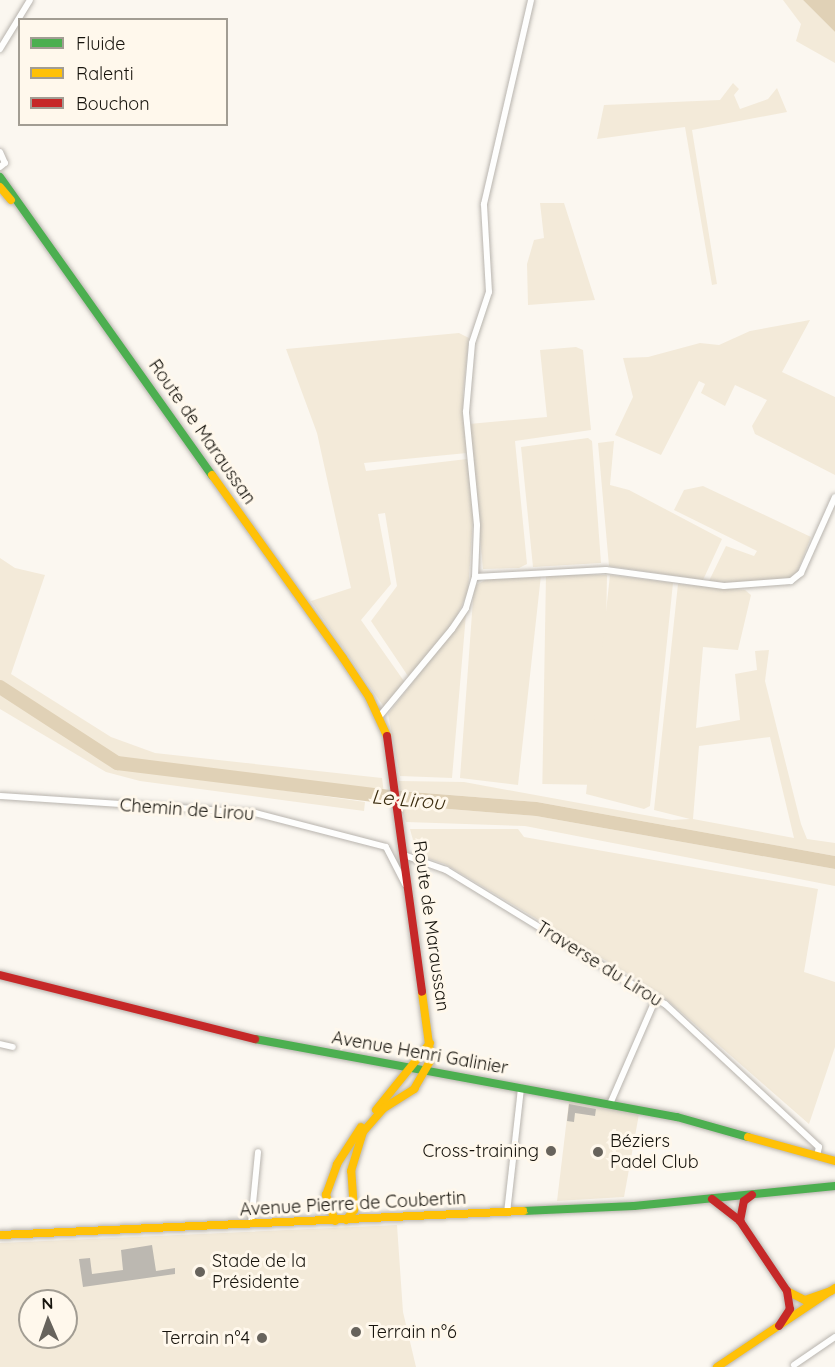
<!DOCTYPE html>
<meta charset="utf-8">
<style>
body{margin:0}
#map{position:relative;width:835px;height:1367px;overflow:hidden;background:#fbf7f0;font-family:Quicksand,sans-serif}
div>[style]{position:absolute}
.green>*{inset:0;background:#f3ead9;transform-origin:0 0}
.water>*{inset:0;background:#e0d1b6}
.river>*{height:14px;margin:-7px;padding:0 7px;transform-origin:7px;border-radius:7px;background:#e0d1b6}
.building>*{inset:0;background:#bcb8b1}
.roads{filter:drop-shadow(0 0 2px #b8b4ae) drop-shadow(0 0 2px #b8b4ae)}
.street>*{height:6px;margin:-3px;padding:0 3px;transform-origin:3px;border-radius:3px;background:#fefefd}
.fast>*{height:8px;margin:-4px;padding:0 4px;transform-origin:4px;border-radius:4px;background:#4caf50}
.slow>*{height:8px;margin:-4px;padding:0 4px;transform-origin:4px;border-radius:4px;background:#ffc107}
.jam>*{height:8px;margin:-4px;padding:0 4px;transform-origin:4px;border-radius:4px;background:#c62828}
.dots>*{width:16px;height:16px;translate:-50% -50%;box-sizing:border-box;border:3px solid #fff8ec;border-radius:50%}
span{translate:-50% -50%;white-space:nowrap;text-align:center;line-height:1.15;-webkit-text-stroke:6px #fff8ec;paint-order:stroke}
.street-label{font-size:18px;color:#17140d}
.poi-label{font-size:18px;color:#17140d}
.left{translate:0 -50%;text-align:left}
.right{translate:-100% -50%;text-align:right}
.water-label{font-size:20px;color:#3b2c0e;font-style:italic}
.legend{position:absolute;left:18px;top:18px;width:210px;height:108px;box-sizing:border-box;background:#fff8ec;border:2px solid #a29d93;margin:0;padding:8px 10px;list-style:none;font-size:18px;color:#17140d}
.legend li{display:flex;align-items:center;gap:12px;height:30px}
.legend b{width:30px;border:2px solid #a29d93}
.north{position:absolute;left:18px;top:1289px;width:60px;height:60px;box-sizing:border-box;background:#fff8ec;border:2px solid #a29d93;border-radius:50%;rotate:358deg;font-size:16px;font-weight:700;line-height:24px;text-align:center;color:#17140d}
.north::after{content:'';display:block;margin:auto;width:21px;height:27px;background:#67635c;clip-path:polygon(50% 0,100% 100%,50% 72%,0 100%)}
</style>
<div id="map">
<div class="green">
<i style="clip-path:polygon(783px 0,803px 0,835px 32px,835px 63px,796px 41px,801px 24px)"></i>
<i style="clip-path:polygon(733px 83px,739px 89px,734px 95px,740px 109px,768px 99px,777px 88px,787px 112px,692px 130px,717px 284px,712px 285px,685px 127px,597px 139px,604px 105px,720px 100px)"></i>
<i style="clip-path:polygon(540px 203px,564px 203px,595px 300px,528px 305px,527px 264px,534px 240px,544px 238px)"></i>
<i style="clip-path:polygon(810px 320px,782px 372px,835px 397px,835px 475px,755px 434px,752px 426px,767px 400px,735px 385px,725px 406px,701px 393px,705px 384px,699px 381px,661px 455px,615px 435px,633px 397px,623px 358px,648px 357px,700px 343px,719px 345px,750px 331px)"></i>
<i style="clip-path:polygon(459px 333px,469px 338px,463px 393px,467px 453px,364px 463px,366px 471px,467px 459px,474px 503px,468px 592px,455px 620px,410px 679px,371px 621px,397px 586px,385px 513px,378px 514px,391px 584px,361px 620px,406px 684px,384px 707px,311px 601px,351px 588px,317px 433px,286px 349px)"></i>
<i style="clip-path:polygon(576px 347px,583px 350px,591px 430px,515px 441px,527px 564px,519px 568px,483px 569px,469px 424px,547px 417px,540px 350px)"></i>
<i style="clip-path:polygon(588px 438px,592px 441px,601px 563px,533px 567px,521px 447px)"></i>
<i style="clip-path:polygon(614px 441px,610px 485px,629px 490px,722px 539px,703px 580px,609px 566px,598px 443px)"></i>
<i style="clip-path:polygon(703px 486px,811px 537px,795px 578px,751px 585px,709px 581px,726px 546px,754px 556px,757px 551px,674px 510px,684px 490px)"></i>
<i style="clip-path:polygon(0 558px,15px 568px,45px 575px,11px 674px,111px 737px,155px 753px,382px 778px,384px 794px,267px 781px,267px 788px,365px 802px,364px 811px,140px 781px,106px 772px,0 709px)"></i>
<i style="left:546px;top:574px;width:61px;height:210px;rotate:1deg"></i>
<i style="clip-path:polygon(541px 575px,518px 785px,460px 778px,474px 586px,489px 578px)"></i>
<i style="clip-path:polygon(610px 575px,673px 583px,650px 806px,644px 809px,586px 794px)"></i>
<i style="clip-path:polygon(evenodd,678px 584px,745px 590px,751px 595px,738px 650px,703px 647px,696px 728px,740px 720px,735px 674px,757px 670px,755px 651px,769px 650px,765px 681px,801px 824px,807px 839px,835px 843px,835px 856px,537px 802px,400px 791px,399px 781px,464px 782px,672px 820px,690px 819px,654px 810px,678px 584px,770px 737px,794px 838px,693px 819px,699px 746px,770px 737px)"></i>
<i style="clip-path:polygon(466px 614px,452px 778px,400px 776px,388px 714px)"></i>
<i style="clip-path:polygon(400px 805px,536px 816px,835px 869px,835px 886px,525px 826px,406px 822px)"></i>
<i style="clip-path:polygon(410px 829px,518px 829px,524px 837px,818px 889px,804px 972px,835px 982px,835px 1047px,809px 1124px,658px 992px,445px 864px,417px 855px)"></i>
<i style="clip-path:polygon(569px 1101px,639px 1114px,624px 1197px,557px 1201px)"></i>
<i style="clip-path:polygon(evenodd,397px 1225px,403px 1312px,416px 1367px,0 1367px,0 1243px,397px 1225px,30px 1301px,66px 1301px,66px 1337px,30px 1337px,30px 1301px)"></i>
</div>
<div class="water">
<i style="clip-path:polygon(803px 0,835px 0,835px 32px)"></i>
<i style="clip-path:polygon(399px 791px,537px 802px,835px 856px,835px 869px,536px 816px,400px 805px)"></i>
</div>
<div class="river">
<i style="left:0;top:687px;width:140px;rotate:33deg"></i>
<i style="left:117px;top:763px;width:293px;rotate:7.1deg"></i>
</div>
<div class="building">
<i style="clip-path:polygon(569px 1104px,596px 1109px,595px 1116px,575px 1113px,574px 1122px,567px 1121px)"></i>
<i style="clip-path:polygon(152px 1245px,156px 1271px,175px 1268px,175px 1274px,83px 1287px,79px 1259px,90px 1258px,92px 1274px,123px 1270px,121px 1250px)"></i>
</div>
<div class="roads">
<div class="street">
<i style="left:0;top:49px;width:57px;rotate:-58.5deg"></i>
<i style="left:0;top:152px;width:12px;rotate:66deg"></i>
<i style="left:5px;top:163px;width:6px;rotate:141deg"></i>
<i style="left:475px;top:577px;width:52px;rotate:-87.8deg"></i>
<i style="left:477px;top:525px;width:114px;rotate:-95.6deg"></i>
<i style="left:466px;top:412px;width:69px;rotate:-85deg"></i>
<i style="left:472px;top:343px;width:54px;rotate:-71.6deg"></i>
<i style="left:489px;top:292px;width:88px;rotate:-93.3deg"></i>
<i style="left:484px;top:204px;width:209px;rotate:-77deg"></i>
<i style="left:379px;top:717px;width:114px;rotate:-50.3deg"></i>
<i style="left:452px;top:629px;width:25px;rotate:-56deg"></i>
<i style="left:466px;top:608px;width:32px;rotate:-74deg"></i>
<i style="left:475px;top:577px;width:131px;rotate:-3.1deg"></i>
<i style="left:606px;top:570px;width:119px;rotate:7.7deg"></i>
<i style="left:724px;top:586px;width:67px;rotate:-4.3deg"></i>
<i style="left:791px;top:581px;width:13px;rotate:-39deg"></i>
<i style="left:801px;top:573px;width:83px;rotate:-65.9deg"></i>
<i style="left:0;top:796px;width:256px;rotate:3.8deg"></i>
<i style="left:255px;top:813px;width:135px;rotate:14.5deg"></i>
<i style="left:386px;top:847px;width:42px;rotate:62.8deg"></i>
<i style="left:404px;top:855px;width:45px;rotate:19.7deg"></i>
<i style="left:446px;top:870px;width:257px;rotate:31.5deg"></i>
<i style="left:665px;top:1004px;width:210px;rotate:42.9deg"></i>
<i style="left:819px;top:1147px;width:9px;rotate:103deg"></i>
<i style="left:0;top:1044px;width:13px;rotate:13deg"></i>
<i style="left:610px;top:1104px;width:116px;rotate:-66.5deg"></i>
<i style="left:507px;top:1213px;width:126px;rotate:-83.6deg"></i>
<i style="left:251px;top:1224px;width:72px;rotate:-84.4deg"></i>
<i style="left:794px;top:1365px;width:50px;rotate:-34.3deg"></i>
</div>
<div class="fast">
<i style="left:0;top:177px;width:366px;rotate:54.6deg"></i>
<i style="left:255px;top:1039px;width:429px;rotate:10.5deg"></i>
<i style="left:677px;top:1117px;width:74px;rotate:15.7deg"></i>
<i style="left:523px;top:1211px;width:111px;rotate:-2.6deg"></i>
<i style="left:634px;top:1206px;width:202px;rotate:-5.7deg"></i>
</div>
<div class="slow">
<i style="left:0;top:187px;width:17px;rotate:50deg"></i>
<i style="left:212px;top:475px;width:225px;rotate:54.4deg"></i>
<i style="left:343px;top:658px;width:47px;rotate:56.3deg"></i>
<i style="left:369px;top:697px;width:43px;rotate:65.2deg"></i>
<i style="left:376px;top:1110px;width:86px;rotate:-51.1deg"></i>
<i style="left:748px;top:1137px;width:90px;rotate:15.4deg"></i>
<i style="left:346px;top:1220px;width:13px;rotate:-51deg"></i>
<i style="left:354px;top:1210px;width:39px;rotate:-94deg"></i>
<i style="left:351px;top:1171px;width:41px;rotate:-72.9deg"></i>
<i style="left:363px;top:1132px;width:32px;rotate:-49deg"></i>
<i style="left:384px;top:1108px;width:36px;rotate:-32deg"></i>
<i style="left:414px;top:1089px;width:34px;rotate:-60deg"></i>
<i style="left:431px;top:1059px;width:68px;rotate:-97.7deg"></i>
<i style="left:335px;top:1221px;width:28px;rotate:-109deg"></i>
<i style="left:326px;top:1195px;width:33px;rotate:-70deg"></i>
<i style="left:337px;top:1164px;width:44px;rotate:-57deg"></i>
<i style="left:0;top:1235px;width:524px;rotate:-2.63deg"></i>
<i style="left:787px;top:1291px;width:20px;rotate:27deg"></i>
<i style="left:805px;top:1300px;width:28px;rotate:-19deg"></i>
<i style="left:717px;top:1367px;width:142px;rotate:-33.8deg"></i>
</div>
<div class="jam">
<i style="left:387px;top:736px;width:258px;rotate:82.2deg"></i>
<i style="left:0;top:975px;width:263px;rotate:14.1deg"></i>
<i style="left:712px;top:1199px;width:36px;rotate:38deg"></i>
<i style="left:740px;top:1221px;width:84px;rotate:56.1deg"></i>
<i style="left:787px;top:1291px;width:18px;rotate:81deg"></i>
<i style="left:790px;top:1309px;width:20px;rotate:123deg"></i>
<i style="left:740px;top:1221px;width:20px;rotate:-79deg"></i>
<i style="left:744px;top:1201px;width:10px;rotate:-37deg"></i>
</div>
</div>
<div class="dots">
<i style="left:551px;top:1151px;background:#67635c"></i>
<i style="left:598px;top:1152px;background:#67635c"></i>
<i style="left:200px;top:1272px;background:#67635c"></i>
<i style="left:356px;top:1332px;background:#67635c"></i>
<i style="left:262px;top:1338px;background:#67635c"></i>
</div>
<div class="street-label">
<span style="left:202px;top:432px;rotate:55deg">Route de Maraussan</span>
<span style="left:187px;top:810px;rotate:4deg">Chemin de Lirou</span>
<span style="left:431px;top:926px;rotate:82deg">Route de Maraussan</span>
<span style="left:599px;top:964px;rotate:32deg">Traverse du Lirou</span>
<span style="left:420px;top:1053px;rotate:10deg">Avenue Henri Galinier</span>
<span style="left:353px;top:1204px;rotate:-3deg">Avenue Pierre de Coubertin</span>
</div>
<div class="poi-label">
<span class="left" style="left:610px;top:1152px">Béziers<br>Padel Club</span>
<span class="right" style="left:539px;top:1151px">Cross-training</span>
<span class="left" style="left:212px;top:1272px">Stade de la<br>Présidente</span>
<span class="left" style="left:368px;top:1332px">Terrain n°6</span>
<span class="right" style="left:250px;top:1338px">Terrain n°4</span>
</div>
<div class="water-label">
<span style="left:408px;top:799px;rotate:5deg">Le Lirou</span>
</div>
<ul class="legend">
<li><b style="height:8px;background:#4caf50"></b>Fluide</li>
<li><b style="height:8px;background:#ffc107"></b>Ralenti</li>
<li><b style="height:8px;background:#c62828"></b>Bouchon</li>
</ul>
<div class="north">N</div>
</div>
